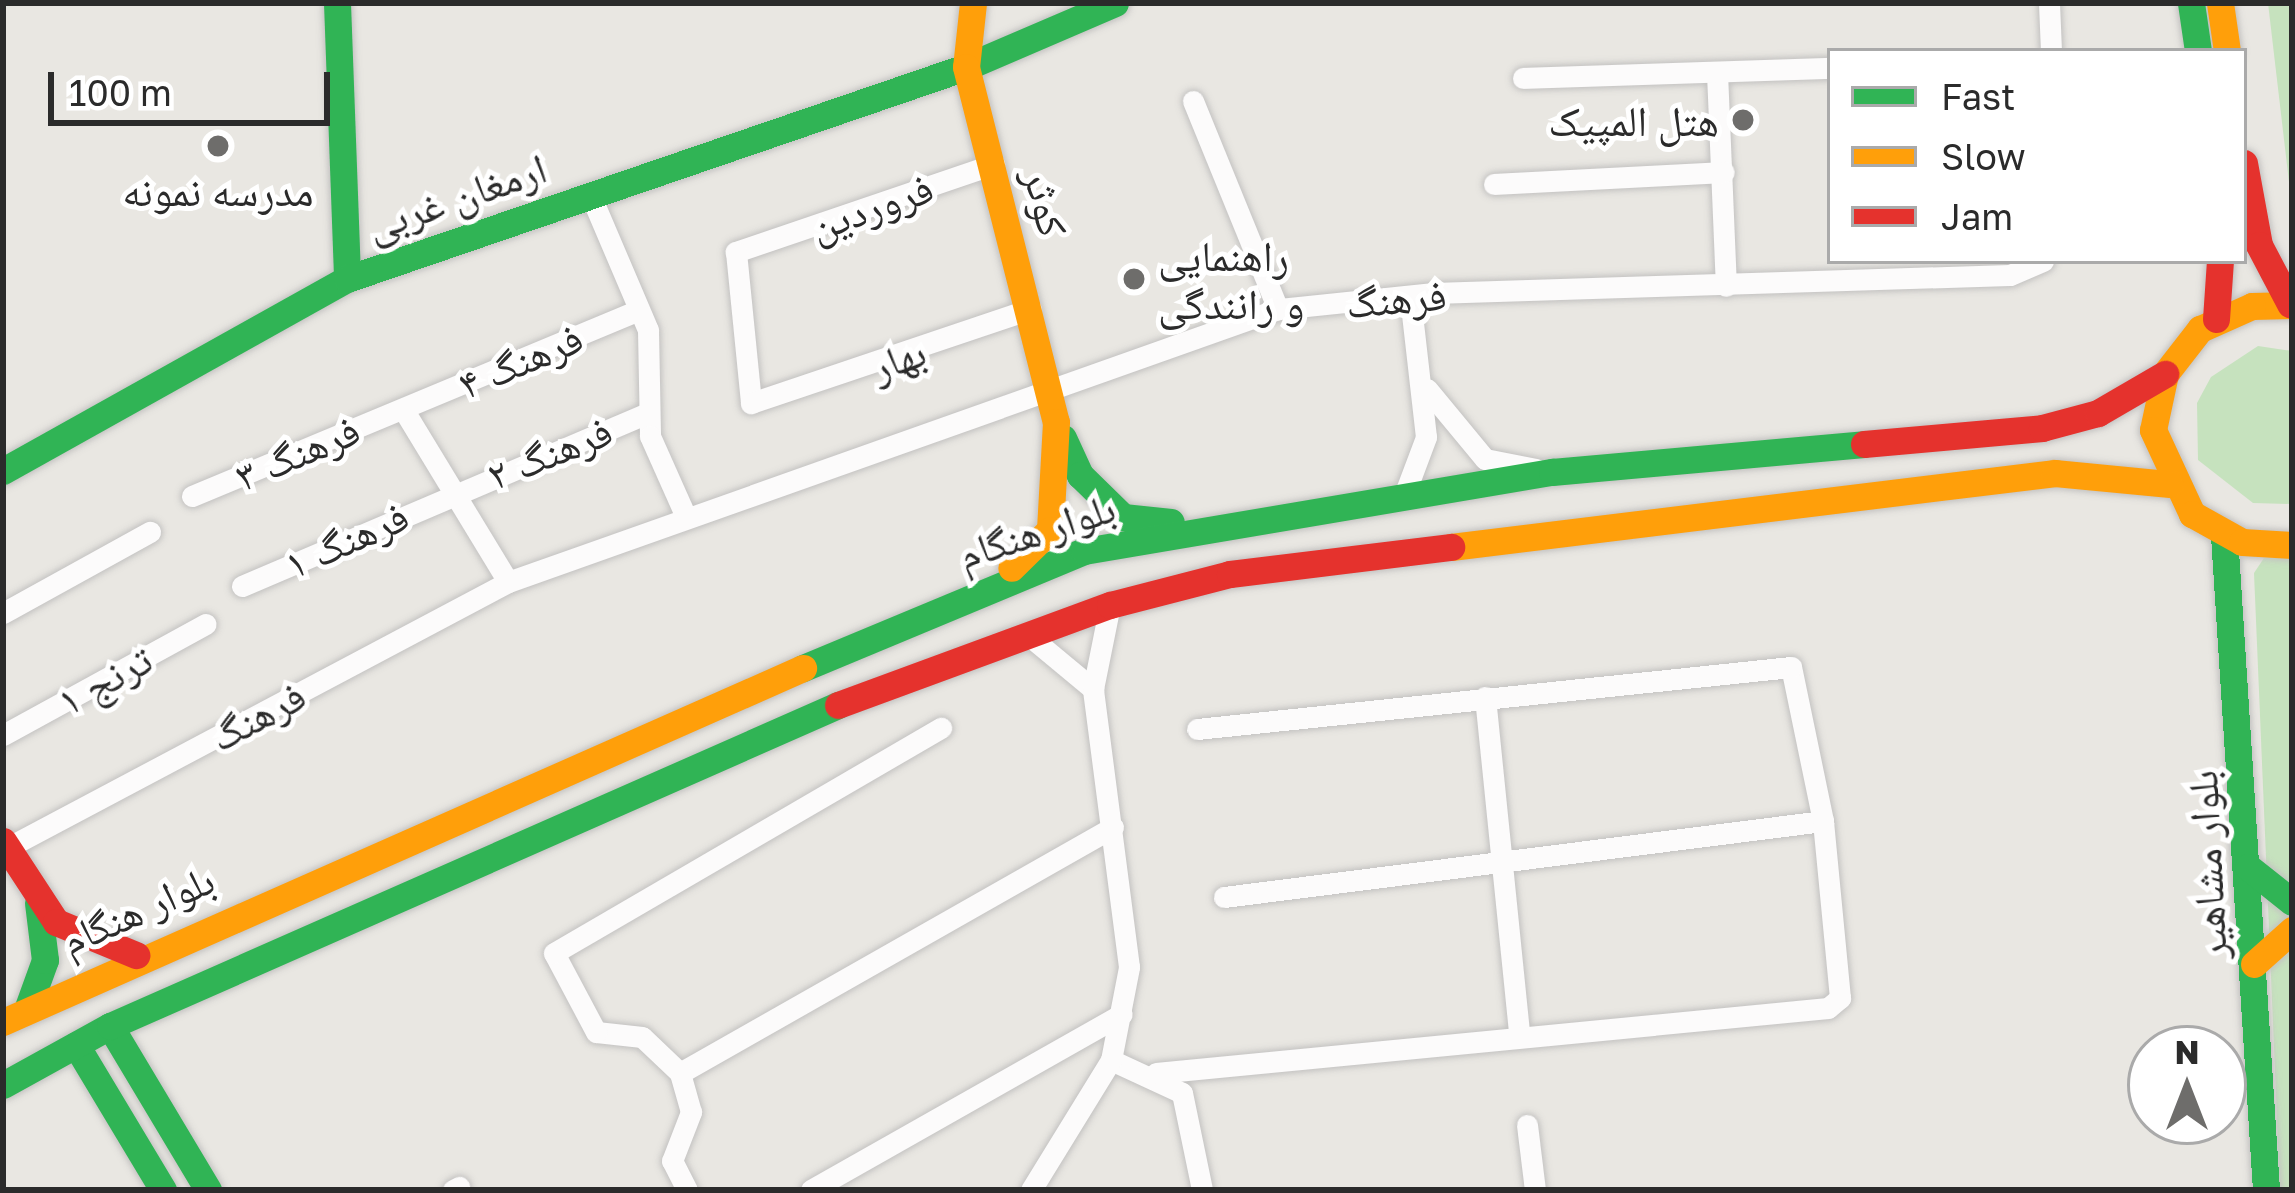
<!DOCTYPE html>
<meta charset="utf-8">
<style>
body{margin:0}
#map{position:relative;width:2295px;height:1193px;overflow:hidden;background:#e9e7e2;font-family:"Golos Text","Noto Naskh Arabic",sans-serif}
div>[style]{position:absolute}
.green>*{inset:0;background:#c6e2be}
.roads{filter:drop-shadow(0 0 3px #c3c2c1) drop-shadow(0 0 3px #c3c2c1)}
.street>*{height:21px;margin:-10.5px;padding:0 10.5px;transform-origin:10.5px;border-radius:10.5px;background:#fcfbfb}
.fast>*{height:27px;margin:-13.5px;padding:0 13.5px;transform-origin:13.5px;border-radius:13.5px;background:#30b455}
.slow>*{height:27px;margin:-13.5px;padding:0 13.5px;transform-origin:13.5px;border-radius:13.5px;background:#ff9f0a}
.jam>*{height:27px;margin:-13.5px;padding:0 13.5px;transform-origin:13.5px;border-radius:13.5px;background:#e5322d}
.dots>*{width:33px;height:33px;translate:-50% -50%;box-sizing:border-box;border:6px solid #fff;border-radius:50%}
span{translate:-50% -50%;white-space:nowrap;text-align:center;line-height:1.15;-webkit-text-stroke:10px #fff;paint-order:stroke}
.poi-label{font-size:42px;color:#2b2b2b}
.right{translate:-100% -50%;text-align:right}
.left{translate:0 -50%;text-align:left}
.street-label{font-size:42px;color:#2b2b2b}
.frame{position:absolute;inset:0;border:6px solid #2b2b2b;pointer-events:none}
.legend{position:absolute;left:1827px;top:48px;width:420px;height:216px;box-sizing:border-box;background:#fff;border:3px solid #aaa;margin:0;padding:15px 21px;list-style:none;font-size:36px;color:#2b2b2b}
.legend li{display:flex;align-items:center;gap:24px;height:60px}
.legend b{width:60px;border:3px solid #aaa}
.north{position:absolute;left:2127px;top:1025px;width:120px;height:120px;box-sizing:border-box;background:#fff;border:3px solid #aaa;border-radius:50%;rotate:0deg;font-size:33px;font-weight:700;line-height:48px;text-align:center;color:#2b2b2b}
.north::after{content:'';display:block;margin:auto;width:42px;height:54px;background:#6e6d6b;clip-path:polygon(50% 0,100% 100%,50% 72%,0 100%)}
.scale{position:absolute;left:48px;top:72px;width:282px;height:54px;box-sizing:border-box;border:6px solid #2b2b2b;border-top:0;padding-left:15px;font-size:36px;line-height:42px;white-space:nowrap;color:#2b2b2b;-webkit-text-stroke:9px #fff;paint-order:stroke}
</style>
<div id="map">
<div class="green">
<i style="clip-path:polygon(2268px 3px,2292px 3px,2292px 200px,2291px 199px)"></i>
<i style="clip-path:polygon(2258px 346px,2292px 351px,2292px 504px,2253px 503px,2198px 460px,2197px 403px,2211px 377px)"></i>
<i style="clip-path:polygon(2292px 556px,2292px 1190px,2280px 1190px,2254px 573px,2264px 558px)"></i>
</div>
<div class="roads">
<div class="street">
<i style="left:2049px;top:3px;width:48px;rotate:87.6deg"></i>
<i style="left:1717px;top:73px;width:213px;rotate:87.6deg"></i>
<i style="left:1523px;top:78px;width:307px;rotate:-1.9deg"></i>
<i style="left:1193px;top:101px;width:225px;rotate:67.8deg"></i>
<i style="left:994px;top:164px;width:273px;rotate:161.2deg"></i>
<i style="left:736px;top:252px;width:152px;rotate:84.3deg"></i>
<i style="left:751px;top:403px;width:295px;rotate:-18.6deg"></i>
<i style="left:1494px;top:184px;width:230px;rotate:-3deg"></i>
<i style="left:590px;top:194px;width:148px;rotate:66.9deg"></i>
<i style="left:648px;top:330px;width:106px;rotate:88.9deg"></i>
<i style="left:650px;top:436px;width:89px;rotate:66deg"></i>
<i style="left:1427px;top:389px;width:91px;rotate:50.4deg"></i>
<i style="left:1485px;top:459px;width:52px;rotate:11.1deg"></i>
<i style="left:403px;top:409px;width:202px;rotate:58.7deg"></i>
<i style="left:1405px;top:493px;width:60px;rotate:-69.4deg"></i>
<i style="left:1426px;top:437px;width:142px;rotate:-96.5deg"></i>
<i style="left:192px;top:496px;width:482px;rotate:-22.6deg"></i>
<i style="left:242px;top:586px;width:440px;rotate:-23.1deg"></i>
<i style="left:3px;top:613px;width:168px;rotate:-28.9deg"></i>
<i style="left:1028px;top:635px;width:85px;rotate:39.7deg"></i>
<i style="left:1485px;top:697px;width:339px;rotate:84.2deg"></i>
<i style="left:3px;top:735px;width:231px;rotate:-28.7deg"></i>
<i style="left:3px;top:850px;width:572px;rotate:-27.95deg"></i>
<i style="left:508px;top:582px;width:817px;rotate:-19.52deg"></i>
<i style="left:1278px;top:309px;width:156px;rotate:-5.9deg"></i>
<i style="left:1433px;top:293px;width:577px;rotate:-1.79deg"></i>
<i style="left:2010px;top:275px;width:36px;rotate:-23deg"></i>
<i style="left:1224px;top:897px;width:604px;rotate:-7.23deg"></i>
<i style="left:1111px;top:1060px;width:78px;rotate:24.9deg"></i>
<i style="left:1182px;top:1093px;width:99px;rotate:78.3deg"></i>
<i style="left:680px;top:1073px;width:498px;rotate:-29.6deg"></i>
<i style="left:1156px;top:1073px;width:675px;rotate:-5.52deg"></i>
<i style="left:1828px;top:1008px;width:16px;rotate:-40deg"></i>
<i style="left:1840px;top:998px;width:178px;rotate:-95.5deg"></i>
<i style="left:1823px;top:821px;width:157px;rotate:-101.7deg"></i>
<i style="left:1791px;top:667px;width:597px;rotate:174.04deg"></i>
<i style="left:1527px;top:1125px;width:65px;rotate:83deg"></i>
<i style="left:453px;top:1190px;width:7px;rotate:-27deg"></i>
<i style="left:687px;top:1190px;width:33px;rotate:-117deg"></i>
<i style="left:672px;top:1161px;width:53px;rotate:-68.8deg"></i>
<i style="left:691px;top:1112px;width:41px;rotate:-105.8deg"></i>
<i style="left:680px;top:1073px;width:52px;rotate:-136.5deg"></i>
<i style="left:642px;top:1037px;width:46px;rotate:-173.8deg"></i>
<i style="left:596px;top:1032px;width:89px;rotate:-118deg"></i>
<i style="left:554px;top:953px;width:448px;rotate:-30.2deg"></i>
<i style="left:811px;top:1190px;width:357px;rotate:-29.5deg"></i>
<i style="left:1031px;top:1190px;width:153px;rotate:-58.4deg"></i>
<i style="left:1111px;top:1060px;width:95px;rotate:-79deg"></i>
<i style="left:1129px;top:967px;width:280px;rotate:-97.4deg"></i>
<i style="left:1093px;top:689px;width:86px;rotate:-78.6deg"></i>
</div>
<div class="fast">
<i style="left:337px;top:3px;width:276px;rotate:87.9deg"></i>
<i style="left:2191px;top:3px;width:49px;rotate:81.7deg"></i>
<i style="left:1063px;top:438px;width:41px;rotate:65.3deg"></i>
<i style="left:1080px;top:475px;width:60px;rotate:44.3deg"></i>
<i style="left:1123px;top:517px;width:48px;rotate:5.9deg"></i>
<i style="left:3px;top:471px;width:394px;rotate:-29.2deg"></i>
<i style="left:347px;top:279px;width:654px;rotate:-18.91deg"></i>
<i style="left:966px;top:67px;width:162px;rotate:-23.2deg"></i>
<i style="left:2224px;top:535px;width:656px;rotate:86.33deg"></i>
<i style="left:803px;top:668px;width:304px;rotate:-22.6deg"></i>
<i style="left:1084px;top:551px;width:475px;rotate:-9.6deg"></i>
<i style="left:1552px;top:472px;width:313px;rotate:-5.1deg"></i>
<i style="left:2248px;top:867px;width:56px;rotate:38.5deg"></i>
<i style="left:28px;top:1007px;width:50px;rotate:-70.1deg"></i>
<i style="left:45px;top:960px;width:57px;rotate:-97deg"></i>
<i style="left:110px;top:1026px;width:191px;rotate:59.1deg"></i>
<i style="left:76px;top:1045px;width:169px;rotate:59deg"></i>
<i style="left:3px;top:1085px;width:122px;rotate:-28.9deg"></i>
<i style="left:110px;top:1026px;width:796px;rotate:-23.79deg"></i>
</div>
<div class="slow">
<i style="left:973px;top:3px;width:64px;rotate:96.2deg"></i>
<i style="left:966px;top:67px;width:366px;rotate:75.8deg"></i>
<i style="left:1056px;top:422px;width:108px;rotate:93.2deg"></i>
<i style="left:1050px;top:530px;width:54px;rotate:135.7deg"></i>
<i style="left:2220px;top:3px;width:49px;rotate:81.7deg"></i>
<i style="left:2292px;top:305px;width:40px;rotate:178.6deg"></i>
<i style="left:2252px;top:306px;width:57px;rotate:156.1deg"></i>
<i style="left:2200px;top:329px;width:57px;rotate:127.9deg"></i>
<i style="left:2165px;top:374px;width:57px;rotate:102.1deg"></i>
<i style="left:2153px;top:430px;width:93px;rotate:65.1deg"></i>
<i style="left:2192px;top:514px;width:57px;rotate:29.2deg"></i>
<i style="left:2242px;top:542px;width:50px;rotate:3.4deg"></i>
<i style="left:1451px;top:547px;width:609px;rotate:-6.98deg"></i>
<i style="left:2055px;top:473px;width:115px;rotate:5.5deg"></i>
<i style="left:2254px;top:964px;width:51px;rotate:-41.8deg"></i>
<i style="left:3px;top:1022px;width:875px;rotate:-23.87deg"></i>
</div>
<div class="jam">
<i style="left:2244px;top:163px;width:83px;rotate:79.6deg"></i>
<i style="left:2259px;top:245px;width:67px;rotate:62.3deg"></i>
<i style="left:2216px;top:319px;width:58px;rotate:-86.1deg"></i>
<i style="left:1864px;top:444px;width:179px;rotate:-5.1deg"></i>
<i style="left:2042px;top:428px;width:58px;rotate:-15deg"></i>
<i style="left:2098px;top:413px;width:78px;rotate:-30.2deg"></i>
<i style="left:838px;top:705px;width:290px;rotate:-20.2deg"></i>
<i style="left:1110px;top:605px;width:124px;rotate:-14.5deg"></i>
<i style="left:1230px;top:574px;width:223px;rotate:-7deg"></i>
<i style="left:3px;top:841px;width:97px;rotate:56.8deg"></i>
<i style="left:56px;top:922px;width:87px;rotate:22.4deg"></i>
</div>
</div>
<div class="dots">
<i style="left:1743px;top:120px;background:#6e6d6b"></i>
<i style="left:218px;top:146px;background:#6e6d6b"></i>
<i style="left:1134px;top:279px;background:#6e6d6b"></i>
</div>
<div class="poi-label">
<span class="right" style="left:1719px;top:120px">هتل المپیک</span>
<span style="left:218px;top:190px">مدرسه نمونه</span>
<span class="left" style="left:1158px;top:279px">راهنمایی<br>و رانندگی</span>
</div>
<div class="street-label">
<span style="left:456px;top:196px;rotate:-19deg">ارمغان غربی</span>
<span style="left:1047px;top:202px;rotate:76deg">کوثر</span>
<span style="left:871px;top:206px;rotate:-19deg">فروردین</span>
<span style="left:1396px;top:298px;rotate:-5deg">فرهنگ</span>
<span style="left:898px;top:358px;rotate:-20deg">بهار</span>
<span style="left:520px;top:360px;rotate:-23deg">فرهنگ ۴</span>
<span style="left:297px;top:452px;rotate:-23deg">فرهنگ ۳</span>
<span style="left:549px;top:452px;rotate:-22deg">فرهنگ ۲</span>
<span style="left:1036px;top:530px;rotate:-18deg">بلوار هنگام</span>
<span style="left:346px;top:539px;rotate:-24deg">فرهنگ ۱</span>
<span style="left:104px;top:679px;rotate:-29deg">ترنج ۱</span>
<span style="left:257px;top:715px;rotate:-28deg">فرهنگ</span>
<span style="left:2206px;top:865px;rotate:-93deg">بلوار مشاهیر</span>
<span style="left:137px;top:909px;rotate:-24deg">بلوار هنگام</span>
</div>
<div class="frame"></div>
<ul class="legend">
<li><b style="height:15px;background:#30b455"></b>Fast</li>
<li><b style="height:15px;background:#ff9f0a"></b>Slow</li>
<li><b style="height:15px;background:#e5322d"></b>Jam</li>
</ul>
<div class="north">N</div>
<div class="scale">100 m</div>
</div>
